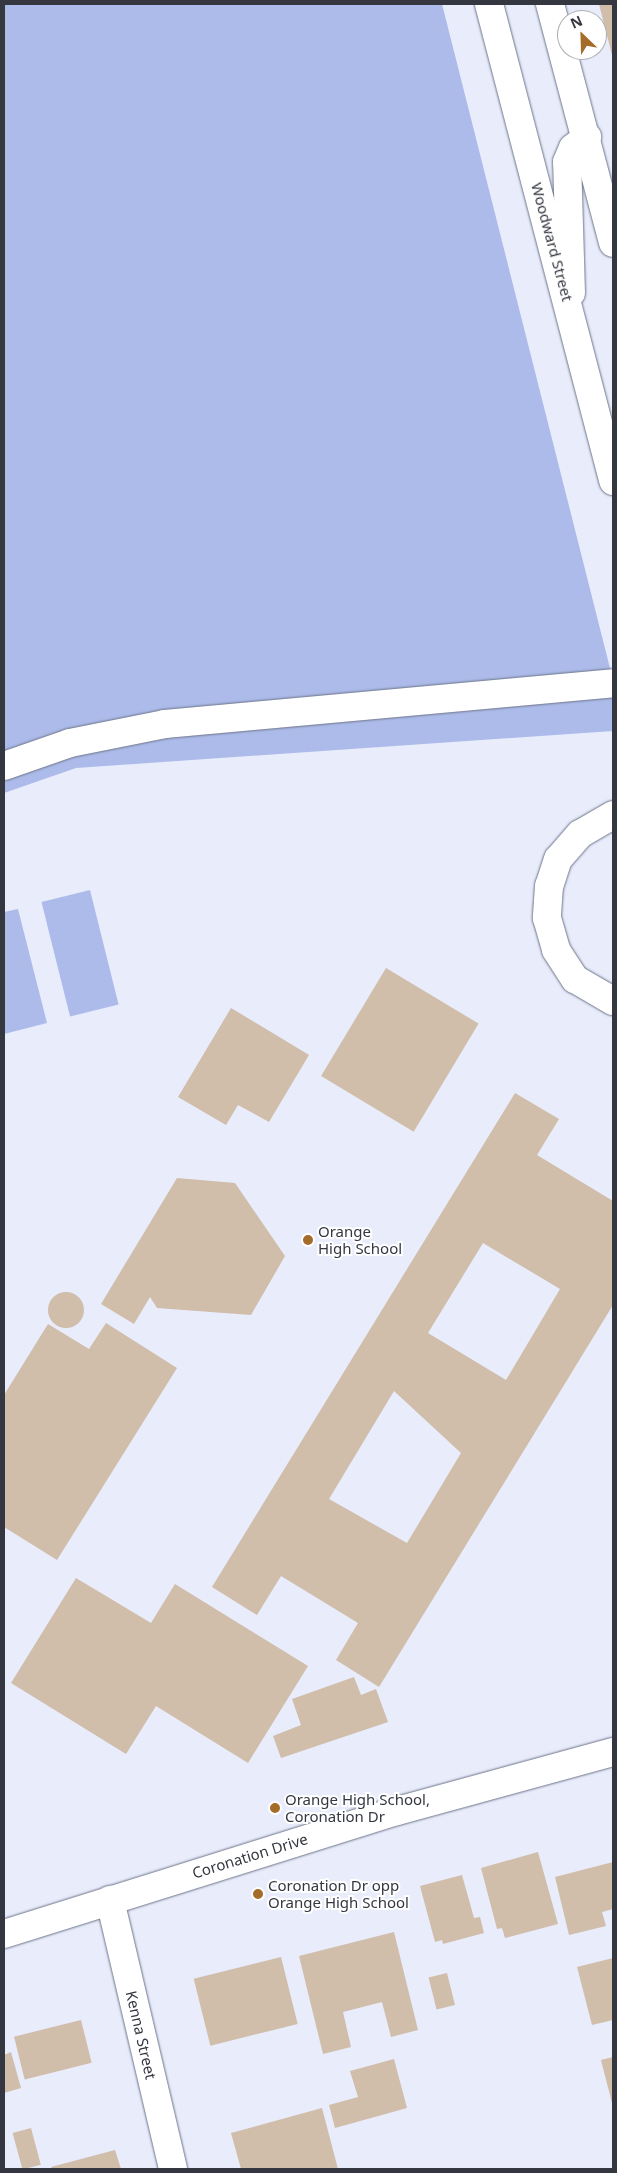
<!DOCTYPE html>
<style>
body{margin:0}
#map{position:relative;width:617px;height:2173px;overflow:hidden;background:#e8ecfb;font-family:"Noto Sans",sans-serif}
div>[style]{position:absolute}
.green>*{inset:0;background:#acbbe9;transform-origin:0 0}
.building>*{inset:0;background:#d0bdaa;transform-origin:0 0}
.round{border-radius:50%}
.roads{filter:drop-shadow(0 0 1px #6d7489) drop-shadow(0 0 1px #6d7489)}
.minor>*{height:28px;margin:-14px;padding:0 14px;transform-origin:14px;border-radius:14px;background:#fff}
.major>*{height:28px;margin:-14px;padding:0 14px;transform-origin:14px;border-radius:14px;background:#fff}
.highway>*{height:28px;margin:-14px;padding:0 14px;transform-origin:14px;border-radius:14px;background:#fff}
.dots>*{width:14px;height:14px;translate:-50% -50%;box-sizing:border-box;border:2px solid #fff;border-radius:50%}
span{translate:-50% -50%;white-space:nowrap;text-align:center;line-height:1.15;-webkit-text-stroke:4px #fff;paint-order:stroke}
.street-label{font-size:15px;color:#343740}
.poi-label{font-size:15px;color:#343740}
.left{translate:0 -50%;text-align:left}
.frame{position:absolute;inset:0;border:5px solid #343740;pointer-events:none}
.north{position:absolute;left:557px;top:10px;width:50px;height:50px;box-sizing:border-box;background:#fff;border:1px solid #aeafb3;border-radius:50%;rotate:336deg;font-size:14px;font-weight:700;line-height:20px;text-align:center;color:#343740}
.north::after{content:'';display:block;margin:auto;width:18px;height:22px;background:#a46c28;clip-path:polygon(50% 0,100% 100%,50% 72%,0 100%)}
</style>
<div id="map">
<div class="green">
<i style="clip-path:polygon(4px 4px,442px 4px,613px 680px,613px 731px,76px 768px,4px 793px)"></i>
<i style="left:90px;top:890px;width:118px;height:50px;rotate:76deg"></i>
<i style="clip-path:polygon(18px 909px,47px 1023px,4px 1034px,4px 912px)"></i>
</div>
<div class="building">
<i style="clip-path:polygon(599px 4px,613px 4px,613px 59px)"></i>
<i style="left:386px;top:968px;width:108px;height:126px;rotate:31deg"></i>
<i style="clip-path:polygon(231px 1008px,309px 1055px,269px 1122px,238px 1105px,226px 1125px,178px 1097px)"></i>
<i style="clip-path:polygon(evenodd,515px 1093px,559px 1119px,537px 1155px,613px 1201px,613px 1305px,379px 1687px,336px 1660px,358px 1623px,281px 1576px,257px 1615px,212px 1587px,515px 1093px,483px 1243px,560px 1289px,506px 1380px,428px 1333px,483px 1243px,515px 1093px,394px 1391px,461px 1453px,407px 1543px,329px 1499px,394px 1391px)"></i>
<i style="clip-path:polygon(177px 1178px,235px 1183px,285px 1256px,251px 1315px,157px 1308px,150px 1297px,134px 1324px,101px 1304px)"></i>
<i class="round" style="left:48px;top:1292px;width:36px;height:36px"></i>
<i style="clip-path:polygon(106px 1323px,177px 1368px,57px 1560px,4px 1527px,4px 1395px,48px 1324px,89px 1349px)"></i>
<i style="clip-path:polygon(76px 1578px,151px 1623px,175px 1584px,308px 1666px,248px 1763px,156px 1706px,126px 1754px,11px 1683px)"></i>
<i style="clip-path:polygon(354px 1677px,361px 1695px,376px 1689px,388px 1722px,281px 1758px,273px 1736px,301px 1725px,292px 1699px)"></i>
<i style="clip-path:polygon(538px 1852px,558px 1924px,505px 1938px,502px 1928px,497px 1929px,481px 1868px)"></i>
<i style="clip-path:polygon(613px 1862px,613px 1909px,602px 1912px,606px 1926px,569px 1935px,555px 1877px)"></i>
<i style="clip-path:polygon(462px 1875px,474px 1918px,480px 1917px,484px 1933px,443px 1944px,442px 1940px,435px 1942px,420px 1886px)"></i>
<i style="clip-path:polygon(394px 1932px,418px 2030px,391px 2037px,382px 2002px,343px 2012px,351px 2047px,323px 2054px,299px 1956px)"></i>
<i style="left:281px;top:1957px;width:69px;height:90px;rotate:76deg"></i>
<i style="clip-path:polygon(613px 1958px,613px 2020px,592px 2025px,577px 1967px)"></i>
<i style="left:447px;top:1973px;width:33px;height:19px;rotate:76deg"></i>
<i style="left:81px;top:2020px;width:44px;height:69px;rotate:76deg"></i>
<i style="clip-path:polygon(11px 2052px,21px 2088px,4px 2093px,4px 2055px)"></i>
<i style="clip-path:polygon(613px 2057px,613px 2107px,601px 2060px)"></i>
<i style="clip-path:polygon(394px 2059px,407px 2108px,335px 2128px,329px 2105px,358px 2097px,350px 2071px)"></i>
<i style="clip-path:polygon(322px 2108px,338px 2169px,241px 2169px,231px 2133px)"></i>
<i style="left:31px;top:2128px;width:38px;height:19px;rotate:75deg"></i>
<i style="clip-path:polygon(115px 2150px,121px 2169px,52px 2169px,51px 2167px)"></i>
</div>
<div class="roads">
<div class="minor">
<i style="left:571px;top:293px;width:131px;rotate:-91.7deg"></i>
<i style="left:567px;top:162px;width:15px;rotate:-67deg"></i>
<i style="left:573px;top:148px;width:18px;rotate:-38deg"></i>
<i style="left:4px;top:766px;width:70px;rotate:-19.2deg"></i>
<i style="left:70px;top:743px;width:97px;rotate:-11.3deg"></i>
<i style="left:165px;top:724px;width:450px;rotate:-5.2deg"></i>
<i style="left:613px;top:815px;width:38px;rotate:150deg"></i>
<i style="left:580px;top:834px;width:33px;rotate:131deg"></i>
<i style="left:558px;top:859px;width:28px;rotate:108deg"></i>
<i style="left:549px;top:886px;width:32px;rotate:94deg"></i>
<i style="left:547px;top:918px;width:33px;rotate:74deg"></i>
<i style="left:556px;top:950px;width:35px;rotate:57deg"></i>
<i style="left:575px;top:979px;width:44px;rotate:30.1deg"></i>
<i style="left:110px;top:1900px;width:276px;rotate:76.8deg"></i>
</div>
<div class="major">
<i style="left:4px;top:1934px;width:412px;rotate:-17.4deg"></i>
<i style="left:397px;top:1811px;width:224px;rotate:-15.3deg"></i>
</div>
<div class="highway">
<i style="left:489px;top:4px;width:493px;rotate:75.4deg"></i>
<i style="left:550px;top:4px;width:247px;rotate:75.2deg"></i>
</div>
</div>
<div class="dots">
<i style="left:308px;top:1240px;background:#a46c28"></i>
<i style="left:275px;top:1808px;background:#a46c28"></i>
<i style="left:258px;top:1894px;background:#a46c28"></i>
</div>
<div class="street-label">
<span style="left:552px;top:242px;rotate:75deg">Woodward Street</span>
<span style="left:250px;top:1856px;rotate:-17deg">Coronation Drive</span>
<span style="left:141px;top:2035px;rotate:77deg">Kenna Street</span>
</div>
<div class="poi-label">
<span class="left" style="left:318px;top:1240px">Orange<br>High School</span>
<span class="left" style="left:285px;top:1808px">Orange High School,<br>Coronation Dr</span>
<span class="left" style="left:268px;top:1894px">Coronation Dr opp<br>Orange High School</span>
</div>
<div class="frame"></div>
<div class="north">N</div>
</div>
